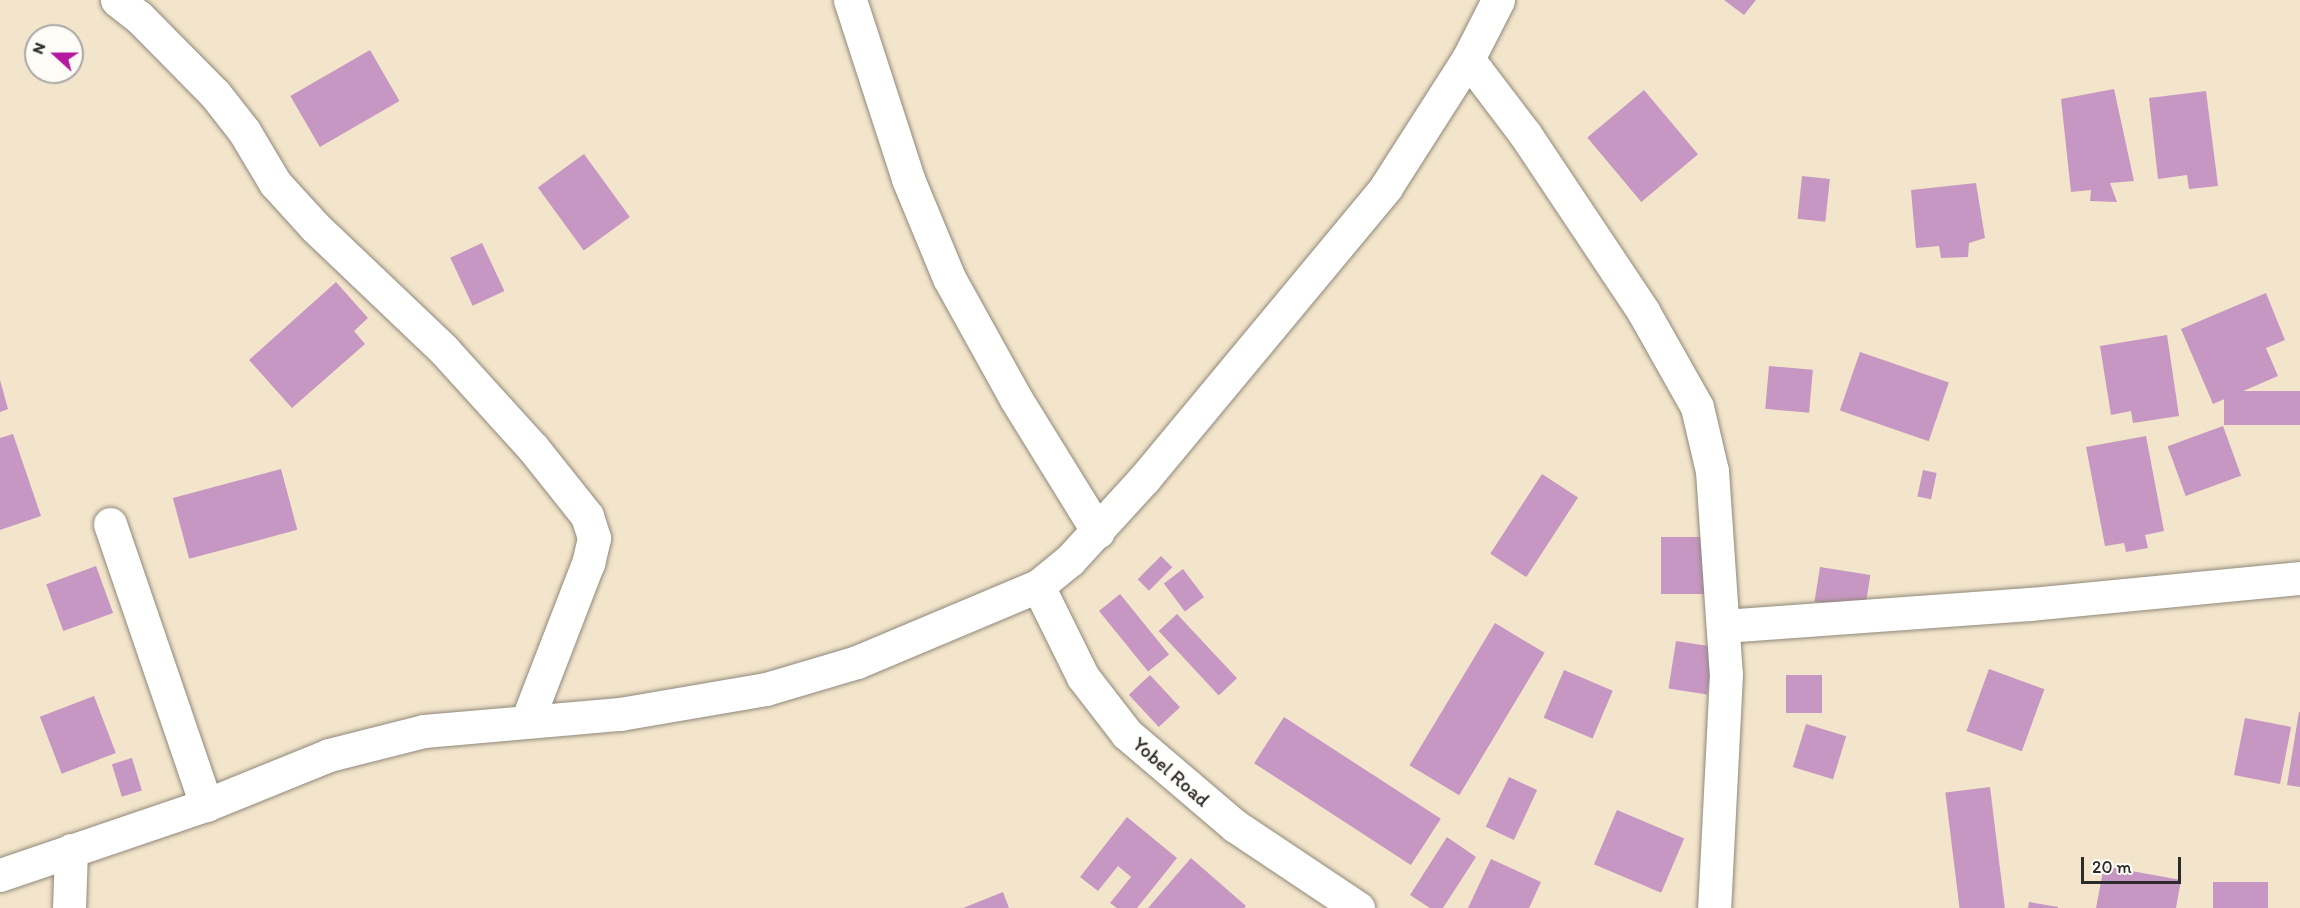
<!DOCTYPE html>
<style>
body{margin:0}
#map{position:relative;width:2300px;height:908px;overflow:hidden;background:#f3e5cb;font-family:Itim,sans-serif}
div>[style]{position:absolute}
.building>*{inset:0;background:#c697c2;transform-origin:0 0}
.roads{filter:drop-shadow(0 0 2px #8f887b) drop-shadow(0 0 2px #8f887b)}
.street>*{height:33px;margin:-16.5px;padding:0 16.5px;transform-origin:16.5px;border-radius:16.5px;background:#fff}
span{translate:-50% -50%;white-space:nowrap;text-align:center;line-height:1.15;-webkit-text-stroke:4.5px #fdfcf7;paint-order:stroke}
.street-label{font-size:20px;color:#2b2b2b}
.north{position:absolute;left:24px;top:24px;width:60px;height:60px;box-sizing:border-box;background:#fdfcf7;border:2px solid #a9a8a5;border-radius:50%;rotate:291deg;font-size:16px;font-weight:700;line-height:24px;text-align:center;color:#2b2b2b}
.north::after{content:'';display:block;margin:auto;width:21px;height:27px;background:#b5179e;clip-path:polygon(50% 0,100% 100%,50% 72%,0 100%)}
.scale{position:absolute;left:2081px;top:857px;width:100px;height:27px;box-sizing:border-box;border:3px solid #2b2b2b;border-top:0;padding-left:8px;font-size:18px;line-height:21px;white-space:nowrap;color:#2b2b2b;-webkit-text-stroke:4px #fdfcf7;paint-order:stroke}
</style>
<div id="map">
<div class="building">
<i style="clip-path:polygon(1724px 0,1756px 0,1744px 15px)"></i>
<i style="left:370px;top:50px;width:59px;height:92px;rotate:60deg"></i>
<i style="clip-path:polygon(2114px 89px,2134px 181px,2110px 183px,2117px 202px,2090px 201px,2091px 190px,2071px 192px,2061px 99px)"></i>
<i style="left:1644px;top:90px;width:84px;height:74px;rotate:50deg"></i>
<i style="clip-path:polygon(2206px 91px,2218px 186px,2189px 189px,2187px 175px,2158px 179px,2149px 98px)"></i>
<i style="left:584px;top:154px;width:78px;height:57px;rotate:54deg"></i>
<i style="left:1802px;top:176px;width:28px;height:43px;rotate:6deg"></i>
<i style="clip-path:polygon(1976px 183px,1985px 238px,1969px 243px,1968px 257px,1941px 258px,1939px 246px,1916px 248px,1911px 190px)"></i>
<i style="left:482px;top:243px;width:53px;height:35px;rotate:65deg"></i>
<i style="clip-path:polygon(336px 282px,368px 318px,354px 331px,365px 344px,292px 408px,249px 360px)"></i>
<i style="clip-path:polygon(2266px 293px,2285px 340px,2266px 348px,2278px 376px,2213px 404px,2181px 329px)"></i>
<i style="clip-path:polygon(2167px 335px,2179px 416px,2133px 423px,2131px 411px,2111px 415px,2100px 346px)"></i>
<i style="left:1860px;top:352px;width:94px;height:62px;rotate:19deg"></i>
<i style="left:1769px;top:366px;width:44px;height:43px;rotate:5deg"></i>
<i style="clip-path:polygon(0 380px,8px 409px,0 412px)"></i>
<i style="left:2300px;top:391px;width:34px;height:76px;rotate:90deg"></i>
<i style="left:2223px;top:426px;width:53px;height:59px;rotate:70deg"></i>
<i style="clip-path:polygon(13px 434px,41px 516px,0 530px,0 438px)"></i>
<i style="clip-path:polygon(2146px 436px,2164px 531px,2145px 535px,2148px 548px,2126px 552px,2124px 543px,2105px 546px,2086px 447px)"></i>
<i style="left:281px;top:469px;width:63px;height:112px;rotate:75deg"></i>
<i style="left:1923px;top:470px;width:14px;height:27px;rotate:12deg"></i>
<i style="left:1542px;top:474px;width:43px;height:95px;rotate:33deg"></i>
<i style="left:1712px;top:537px;width:57px;height:51px;rotate:90deg"></i>
<i style="left:1161px;top:556px;width:16px;height:33px;rotate:45deg"></i>
<i style="left:96px;top:566px;width:50px;height:53px;rotate:70deg"></i>
<i style="left:1820px;top:567px;width:51px;height:35px;rotate:9deg"></i>
<i style="left:1183px;top:569px;width:35px;height:24px;rotate:53deg"></i>
<i style="left:1120px;top:594px;width:78px;height:27px;rotate:51deg"></i>
<i style="left:1177px;top:614px;width:88px;height:25px;rotate:47deg"></i>
<i style="left:1495px;top:623px;width:58px;height:166px;rotate:31deg"></i>
<i style="left:1676px;top:641px;width:39px;height:48px;rotate:9deg"></i>
<i style="left:1989px;top:669px;width:59px;height:66px;rotate:20deg"></i>
<i style="left:1564px;top:670px;width:53px;height:52px;rotate:23deg"></i>
<i style="left:1150px;top:675px;width:44px;height:29px;rotate:47deg"></i>
<i style="left:1822px;top:675px;width:38px;height:36px;rotate:90deg"></i>
<i style="left:94px;top:696px;width:61px;height:58px;rotate:69deg"></i>
<i style="clip-path:polygon(2299px 712px,2300px 712px,2300px 787px,2287px 785px)"></i>
<i style="left:1284px;top:717px;width:187px;height:55px;rotate:33deg"></i>
<i style="left:2245px;top:718px;width:47px;height:58px;rotate:11deg"></i>
<i style="left:1806px;top:724px;width:42px;height:45px;rotate:17deg"></i>
<i style="left:132px;top:758px;width:34px;height:21px;rotate:73deg"></i>
<i style="left:1509px;top:777px;width:31px;height:55px;rotate:25deg"></i>
<i style="left:1990px;top:787px;width:122px;height:45px;rotate:83deg"></i>
<i style="left:1617px;top:810px;width:73px;height:59px;rotate:23deg"></i>
<i style="clip-path:polygon(1127px 817px,1177px 858px,1137px 908px,1117px 908px,1110px 903px,1131px 877px,1118px 866px,1098px 891px,1080px 877px)"></i>
<i style="clip-path:polygon(1447px 837px,1476px 857px,1443px 908px,1430px 908px,1410px 895px)"></i>
<i style="clip-path:polygon(1191px 858px,1246px 906px,1244px 908px,1148px 908px)"></i>
<i style="clip-path:polygon(1491px 859px,1541px 882px,1529px 908px,1468px 908px)"></i>
<i style="clip-path:polygon(2104px 866px,2181px 880px,2176px 908px,2096px 908px)"></i>
<i style="left:2213px;top:882px;width:55px;height:26px"></i>
<i style="clip-path:polygon(1003px 892px,1009px 908px,963px 908px)"></i>
<i style="clip-path:polygon(2029px 902px,2058px 907px,2058px 908px,2028px 908px)"></i>
</div>
<div class="roads">
<div class="street">
<i style="left:117px;top:0;width:28px;rotate:38deg"></i>
<i style="left:139px;top:17px;width:108px;rotate:45.4deg"></i>
<i style="left:215px;top:94px;width:47px;rotate:51.9deg"></i>
<i style="left:244px;top:131px;width:61px;rotate:59.2deg"></i>
<i style="left:275px;top:183px;width:59px;rotate:47.7deg"></i>
<i style="left:315px;top:227px;width:178px;rotate:43.6deg"></i>
<i style="left:444px;top:350px;width:132px;rotate:47.8deg"></i>
<i style="left:533px;top:448px;width:87px;rotate:51.5deg"></i>
<i style="left:587px;top:516px;width:23px;rotate:72deg"></i>
<i style="left:594px;top:538px;width:26px;rotate:103deg"></i>
<i style="left:588px;top:563px;width:169px;rotate:111.1deg"></i>
<i style="left:850px;top:0;width:188px;rotate:72deg"></i>
<i style="left:908px;top:179px;width:107px;rotate:67.5deg"></i>
<i style="left:949px;top:278px;width:138px;rotate:61deg"></i>
<i style="left:1016px;top:399px;width:156px;rotate:58.3deg"></i>
<i style="left:1468px;top:59px;width:94px;rotate:52.8deg"></i>
<i style="left:1525px;top:134px;width:213px;rotate:56.3deg"></i>
<i style="left:1643px;top:311px;width:110px;rotate:60.6deg"></i>
<i style="left:1697px;top:407px;width:66px;rotate:76.8deg"></i>
<i style="left:1712px;top:471px;width:203px;rotate:86.1deg"></i>
<i style="left:1726px;top:674px;width:234px;rotate:92.9deg"></i>
<i style="left:110px;top:524px;width:297px;rotate:71.1deg"></i>
<i style="left:1038px;top:586px;width:102px;rotate:63.7deg"></i>
<i style="left:1083px;top:677px;width:72px;rotate:52.3deg"></i>
<i style="left:1127px;top:734px;width:142px;rotate:40.4deg"></i>
<i style="left:1235px;top:826px;width:148px;rotate:33.7deg"></i>
<i style="left:1723px;top:626px;width:308px;rotate:-4.1deg"></i>
<i style="left:2030px;top:604px;width:271px;rotate:-5.5deg"></i>
<i style="left:0;top:875px;width:218px;rotate:-18.8deg"></i>
<i style="left:206px;top:805px;width:133px;rotate:-22.1deg"></i>
<i style="left:329px;top:755px;width:98px;rotate:-14.2deg"></i>
<i style="left:424px;top:731px;width:197px;rotate:-5deg"></i>
<i style="left:620px;top:714px;width:148px;rotate:-9.7deg"></i>
<i style="left:766px;top:689px;width:95px;rotate:-16.5deg"></i>
<i style="left:857px;top:662px;width:196px;rotate:-22.8deg"></i>
<i style="left:1038px;top:586px;width:41px;rotate:-39.1deg"></i>
<i style="left:1070px;top:560px;width:110px;rotate:-47.6deg"></i>
<i style="left:1144px;top:479px;width:379px;rotate:-50.3deg"></i>
<i style="left:1386px;top:187px;width:152px;rotate:-57.4deg"></i>
<i style="left:1468px;top:59px;width:66px;rotate:-63deg"></i>
<i style="left:69px;top:908px;width:58px;rotate:-88deg"></i>
</div>
</div>
<div class="street-label">
<span style="left:1171px;top:772px;rotate:41deg">Yobel Road</span>
</div>
<div class="north">N</div>
<div class="scale">20 m</div>
</div>
